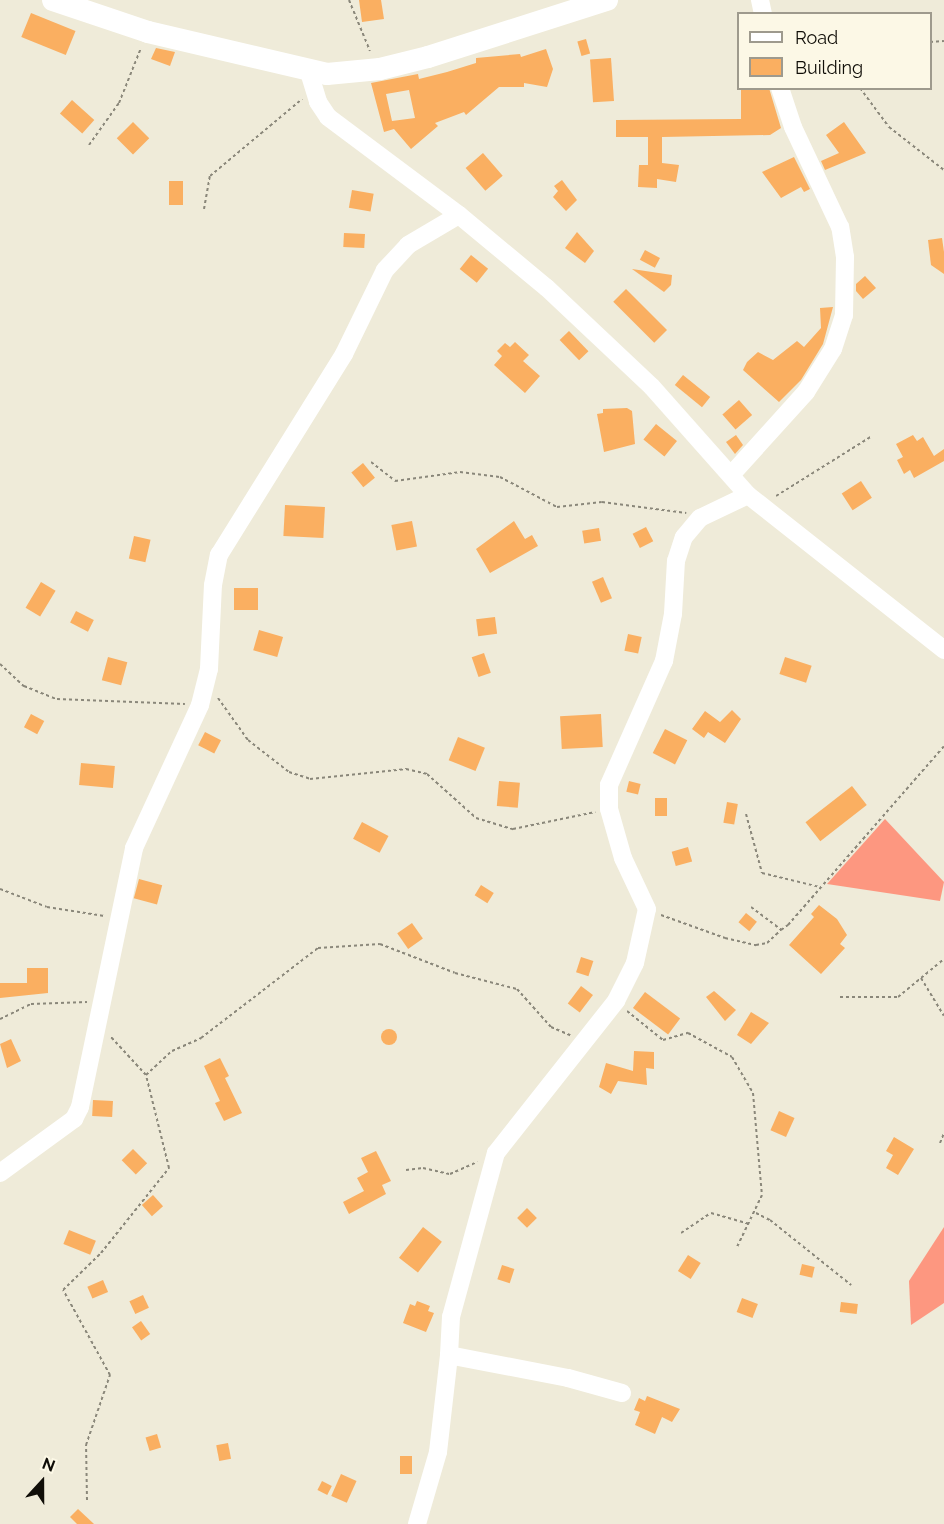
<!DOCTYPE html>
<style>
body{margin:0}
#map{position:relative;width:944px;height:1524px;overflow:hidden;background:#efebd9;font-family:Raleway,sans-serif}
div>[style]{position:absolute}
.forest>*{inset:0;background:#fd9780}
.building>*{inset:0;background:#faaf61;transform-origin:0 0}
.round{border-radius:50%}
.path>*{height:2px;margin-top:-1px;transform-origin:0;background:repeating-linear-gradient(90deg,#8a877a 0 3px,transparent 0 6px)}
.minor>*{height:18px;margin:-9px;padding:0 9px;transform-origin:9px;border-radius:9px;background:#fff}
.major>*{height:22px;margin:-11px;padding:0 11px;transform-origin:11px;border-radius:11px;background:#fff}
span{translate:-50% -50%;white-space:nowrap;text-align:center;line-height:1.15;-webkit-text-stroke:5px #fcf8e6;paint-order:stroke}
.legend{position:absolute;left:737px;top:12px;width:195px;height:78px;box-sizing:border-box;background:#fcf8e6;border:2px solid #9e9a8d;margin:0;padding:8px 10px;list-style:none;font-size:18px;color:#100e08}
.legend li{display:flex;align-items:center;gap:12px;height:30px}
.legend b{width:30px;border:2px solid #9e9a8d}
.north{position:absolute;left:12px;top:1452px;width:60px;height:60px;-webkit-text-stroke:4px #fcf8e6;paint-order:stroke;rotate:21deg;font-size:16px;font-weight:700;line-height:24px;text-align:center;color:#100e08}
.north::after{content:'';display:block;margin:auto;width:21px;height:27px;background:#100e08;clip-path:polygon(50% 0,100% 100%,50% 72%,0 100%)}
</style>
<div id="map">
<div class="forest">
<i style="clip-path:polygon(885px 819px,944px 882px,940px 901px,827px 884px)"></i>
<i style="clip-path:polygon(944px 1227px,944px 1303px,911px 1325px,909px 1281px)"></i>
</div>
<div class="building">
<i style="clip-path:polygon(359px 0,381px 0,384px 19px,362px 22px)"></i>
<i style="left:31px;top:13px;width:48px;height:26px;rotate:22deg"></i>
<i style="left:586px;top:39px;width:15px;height:9px;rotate:74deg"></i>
<i style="clip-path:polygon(156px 48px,175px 52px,170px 66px,151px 59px)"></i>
<i style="clip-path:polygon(evenodd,546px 49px,553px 69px,547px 87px,524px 83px,524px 87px,499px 87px,466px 115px,464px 112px,435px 123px,438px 126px,411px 149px,394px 129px,384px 132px,371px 83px,418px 74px,419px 79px,447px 72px,476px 63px,476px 58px,520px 54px,521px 57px,546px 49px,409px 90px,415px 118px,392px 121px,386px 94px,409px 90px)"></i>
<i style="left:611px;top:58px;width:43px;height:21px;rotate:86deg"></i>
<i style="clip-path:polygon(741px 88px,769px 88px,781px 128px,770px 135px,662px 137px,662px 163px,679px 165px,676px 182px,657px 179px,657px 188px,638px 187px,639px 165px,648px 165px,648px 137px,616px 137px,616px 120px,741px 119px)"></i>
<i style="left:72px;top:100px;width:30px;height:18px;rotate:42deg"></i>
<i style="left:133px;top:122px;width:23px;height:23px;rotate:45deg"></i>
<i style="clip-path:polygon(844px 122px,866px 153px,825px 170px,821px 161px,839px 153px,826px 135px)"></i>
<i style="left:483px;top:153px;width:30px;height:23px;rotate:49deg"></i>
<i style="clip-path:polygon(794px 157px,810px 189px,804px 192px,801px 187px,781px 198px,762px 172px)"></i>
<i style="clip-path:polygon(562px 180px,577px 200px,566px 211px,553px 197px,558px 191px,554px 186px)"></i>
<i style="left:169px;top:181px;width:14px;height:24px"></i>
<i style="left:352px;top:190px;width:22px;height:18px;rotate:10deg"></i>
<i style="clip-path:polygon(577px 232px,594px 251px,585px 263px,565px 248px)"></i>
<i style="left:344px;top:233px;width:21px;height:14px;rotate:3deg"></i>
<i style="clip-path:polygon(942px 238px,944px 252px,944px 274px,931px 265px,928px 240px)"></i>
<i style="left:645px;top:250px;width:17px;height:11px;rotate:28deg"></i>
<i style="left:471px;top:255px;width:22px;height:18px;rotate:39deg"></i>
<i style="clip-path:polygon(632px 269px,672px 275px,671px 285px,664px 292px)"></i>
<i style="clip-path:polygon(865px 276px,876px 288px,863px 299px,856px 291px,856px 284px)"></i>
<i style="left:626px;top:289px;width:58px;height:18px;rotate:45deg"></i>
<i style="clip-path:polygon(833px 307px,823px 344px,801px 380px,779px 402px,743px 370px,747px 362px,758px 352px,773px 360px,797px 341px,804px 347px,821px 328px,820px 308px)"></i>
<i style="left:569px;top:331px;width:28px;height:13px;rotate:46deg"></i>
<i style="clip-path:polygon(515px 342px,529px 355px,523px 361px,540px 376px,525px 393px,494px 365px,502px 356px,497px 351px,505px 343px,510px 347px)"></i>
<i style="left:683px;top:375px;width:35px;height:13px;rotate:39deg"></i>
<i style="left:739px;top:400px;width:20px;height:22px;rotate:49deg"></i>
<i style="clip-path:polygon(627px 408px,632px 411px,635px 444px,604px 452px,597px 414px,603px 413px,603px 409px)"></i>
<i style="left:656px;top:424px;width:27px;height:20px;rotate:39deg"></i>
<i style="clip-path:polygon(736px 435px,743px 445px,735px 454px,726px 442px)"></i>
<i style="clip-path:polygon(913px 435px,917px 441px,923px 437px,934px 456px,944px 449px,944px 461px,914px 478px,910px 470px,904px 474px,897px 460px,903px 457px,896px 444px)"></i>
<i style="left:363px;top:463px;width:19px;height:15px;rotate:51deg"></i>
<i style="left:861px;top:481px;width:20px;height:23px;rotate:57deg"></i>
<i style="left:285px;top:505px;width:40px;height:31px;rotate:3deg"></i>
<i style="left:412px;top:521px;width:26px;height:21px;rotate:79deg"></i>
<i style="clip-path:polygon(514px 521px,525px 539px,532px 535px,538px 546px,490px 573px,476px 549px)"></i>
<i style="left:646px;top:527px;width:16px;height:15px;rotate:63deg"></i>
<i style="left:599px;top:528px;width:13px;height:17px;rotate:81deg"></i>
<i style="left:134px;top:536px;width:17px;height:23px;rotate:13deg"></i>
<i style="left:603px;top:577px;width:23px;height:12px;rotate:67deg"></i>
<i style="left:41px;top:582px;width:17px;height:30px;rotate:31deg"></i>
<i style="left:234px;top:588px;width:24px;height:22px"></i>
<i style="left:76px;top:611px;width:20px;height:13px;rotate:27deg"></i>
<i style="left:495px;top:617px;width:17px;height:19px;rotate:83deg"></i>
<i style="left:259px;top:630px;width:25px;height:21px;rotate:16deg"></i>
<i style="left:628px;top:634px;width:14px;height:17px;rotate:12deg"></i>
<i style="left:484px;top:653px;width:21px;height:13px;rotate:71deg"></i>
<i style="left:108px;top:657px;width:20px;height:24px;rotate:15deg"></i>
<i style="left:785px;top:657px;width:28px;height:18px;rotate:18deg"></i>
<i style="clip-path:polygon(732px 710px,741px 719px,725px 743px,708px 732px,704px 738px,692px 729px,705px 711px,720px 722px)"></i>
<i style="left:31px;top:714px;width:15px;height:15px;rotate:28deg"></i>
<i style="left:601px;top:714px;width:33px;height:41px;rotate:87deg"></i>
<i style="left:665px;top:729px;width:25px;height:27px;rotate:27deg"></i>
<i style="left:205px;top:732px;width:18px;height:15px;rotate:27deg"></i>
<i style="left:458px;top:737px;width:29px;height:25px;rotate:22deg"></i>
<i style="left:81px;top:763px;width:34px;height:22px;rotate:5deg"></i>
<i style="left:499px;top:781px;width:21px;height:25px;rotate:5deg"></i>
<i style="left:629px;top:781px;width:12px;height:11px;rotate:14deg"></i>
<i style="left:852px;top:786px;width:24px;height:59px;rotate:52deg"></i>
<i style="left:655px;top:798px;width:12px;height:18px"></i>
<i style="left:727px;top:802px;width:11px;height:21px;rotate:10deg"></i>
<i style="left:362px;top:822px;width:30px;height:19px;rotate:28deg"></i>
<i style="left:688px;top:847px;width:15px;height:17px;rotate:74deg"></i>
<i style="left:139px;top:879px;width:24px;height:20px;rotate:15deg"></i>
<i style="left:481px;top:885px;width:15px;height:12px;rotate:32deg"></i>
<i style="clip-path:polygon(819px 905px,837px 919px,847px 935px,840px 944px,845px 948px,821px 974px,789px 945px,814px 917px,811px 914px)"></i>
<i style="left:746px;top:913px;width:14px;height:12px;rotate:39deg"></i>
<i style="left:412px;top:923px;width:19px;height:18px;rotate:55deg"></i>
<i style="left:581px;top:957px;width:13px;height:16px;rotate:18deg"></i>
<i style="clip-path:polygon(27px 968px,48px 968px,48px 993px,0 998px,0 983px,27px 983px)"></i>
<i style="left:581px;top:986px;width:15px;height:22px;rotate:37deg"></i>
<i style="clip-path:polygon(714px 991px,736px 1010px,725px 1021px,706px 997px)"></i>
<i style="left:645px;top:992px;width:44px;height:20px;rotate:37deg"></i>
<i style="clip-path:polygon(751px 1012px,769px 1023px,751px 1044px,737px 1035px)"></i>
<i class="round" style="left:381px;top:1029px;width:16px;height:16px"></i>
<i style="clip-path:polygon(11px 1039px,21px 1061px,7px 1068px,0 1044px)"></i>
<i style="clip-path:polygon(634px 1051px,654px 1052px,654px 1069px,646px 1068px,647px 1085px,618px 1081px,611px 1094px,599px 1087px,606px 1063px,633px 1071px)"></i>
<i style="clip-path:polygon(220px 1058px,229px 1076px,225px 1078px,242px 1113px,224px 1121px,215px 1103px,220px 1101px,204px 1066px)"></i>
<i style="left:93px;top:1100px;width:20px;height:16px;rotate:3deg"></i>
<i style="left:779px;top:1111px;width:17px;height:21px;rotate:24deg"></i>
<i style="clip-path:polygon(894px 1137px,914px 1149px,898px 1175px,886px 1168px,893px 1155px,886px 1151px)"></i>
<i style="left:133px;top:1149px;width:20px;height:16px;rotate:45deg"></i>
<i style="clip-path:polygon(376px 1151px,391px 1181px,382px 1185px,386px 1194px,349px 1214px,343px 1202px,364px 1191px,357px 1178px,368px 1172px,361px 1158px)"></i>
<i style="left:153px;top:1195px;width:15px;height:15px;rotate:48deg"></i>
<i style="left:527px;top:1208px;width:14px;height:14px;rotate:45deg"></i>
<i style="left:423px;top:1227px;width:24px;height:39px;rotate:38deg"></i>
<i style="left:69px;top:1230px;width:29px;height:15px;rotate:22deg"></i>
<i style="left:688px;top:1255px;width:15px;height:19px;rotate:32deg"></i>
<i style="left:802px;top:1264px;width:13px;height:11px;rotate:13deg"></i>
<i style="left:502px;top:1265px;width:13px;height:15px;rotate:18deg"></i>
<i style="left:103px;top:1280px;width:13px;height:17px;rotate:67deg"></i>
<i style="left:143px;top:1295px;width:14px;height:15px;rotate:65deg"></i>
<i style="left:742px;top:1298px;width:17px;height:15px;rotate:21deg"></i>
<i style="clip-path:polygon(417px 1301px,430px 1306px,428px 1311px,434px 1313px,426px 1332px,403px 1323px,410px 1304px,415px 1306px)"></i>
<i style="left:841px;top:1302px;width:17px;height:10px;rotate:7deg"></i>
<i style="left:141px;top:1321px;width:16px;height:11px;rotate:55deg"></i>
<i style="clip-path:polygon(647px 1396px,680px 1409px,672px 1422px,662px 1417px,655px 1434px,635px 1425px,640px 1412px,634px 1410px,639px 1398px,645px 1401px)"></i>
<i style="left:157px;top:1434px;width:14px;height:12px;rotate:73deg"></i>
<i style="left:228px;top:1443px;width:16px;height:12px;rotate:79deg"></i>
<i style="left:400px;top:1456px;width:12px;height:18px"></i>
<i style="left:341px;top:1474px;width:17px;height:24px;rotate:24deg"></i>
<i style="left:322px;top:1481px;width:11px;height:10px;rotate:27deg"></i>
<i style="clip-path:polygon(78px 1509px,94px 1524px,77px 1524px,70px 1517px)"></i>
</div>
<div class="path">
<i style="left:349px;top:0;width:55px;rotate:67.6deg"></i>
<i style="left:930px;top:42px;width:14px;rotate:-4deg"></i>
<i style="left:860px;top:88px;width:49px;rotate:53.4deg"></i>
<i style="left:889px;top:127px;width:70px;rotate:38deg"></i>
<i style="left:89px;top:145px;width:52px;rotate:-54.5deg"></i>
<i style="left:119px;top:103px;width:59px;rotate:-68.2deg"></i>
<i style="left:204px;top:209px;width:34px;rotate:-80deg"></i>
<i style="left:210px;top:176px;width:120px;rotate:-39.9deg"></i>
<i style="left:371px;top:462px;width:31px;rotate:38deg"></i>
<i style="left:395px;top:481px;width:66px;rotate:-7.9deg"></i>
<i style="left:460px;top:472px;width:40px;rotate:7.1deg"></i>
<i style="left:500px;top:477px;width:64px;rotate:27.8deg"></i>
<i style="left:557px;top:507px;width:45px;rotate:-6.3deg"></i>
<i style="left:602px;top:502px;width:85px;rotate:7.5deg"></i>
<i style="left:776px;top:496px;width:113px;rotate:-32deg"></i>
<i style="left:0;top:664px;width:33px;rotate:43deg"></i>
<i style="left:24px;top:686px;width:35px;rotate:22deg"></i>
<i style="left:57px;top:699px;width:128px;rotate:2.2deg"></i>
<i style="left:218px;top:698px;width:52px;rotate:54.5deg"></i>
<i style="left:248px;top:740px;width:52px;rotate:38deg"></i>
<i style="left:289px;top:772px;width:22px;rotate:18deg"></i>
<i style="left:310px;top:779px;width:97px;rotate:-5.9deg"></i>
<i style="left:406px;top:769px;width:22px;rotate:13deg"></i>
<i style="left:427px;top:774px;width:66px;rotate:41.9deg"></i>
<i style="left:476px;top:818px;width:39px;rotate:17deg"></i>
<i style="left:513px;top:829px;width:84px;rotate:-11.7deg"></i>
<i style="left:746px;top:814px;width:61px;rotate:74.8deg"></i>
<i style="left:762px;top:873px;width:60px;rotate:13.6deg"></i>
<i style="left:0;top:889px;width:50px;rotate:21deg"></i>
<i style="left:47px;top:907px;width:58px;rotate:9deg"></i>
<i style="left:751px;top:907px;width:38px;rotate:37deg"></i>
<i style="left:781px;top:930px;width:9px;rotate:-36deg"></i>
<i style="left:788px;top:925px;width:237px;rotate:-48.9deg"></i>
<i style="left:661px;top:915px;width:68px;rotate:19.8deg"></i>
<i style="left:725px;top:938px;width:32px;rotate:13deg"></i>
<i style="left:756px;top:945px;width:11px;rotate:-10deg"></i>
<i style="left:767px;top:943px;width:19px;rotate:-43deg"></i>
<i style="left:921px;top:978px;width:44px;rotate:58.8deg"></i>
<i style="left:840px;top:997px;width:58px"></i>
<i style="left:898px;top:997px;width:60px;rotate:-39.6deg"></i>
<i style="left:627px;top:1011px;width:46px;rotate:38.9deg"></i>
<i style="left:663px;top:1040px;width:26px;rotate:-16deg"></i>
<i style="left:688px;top:1033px;width:50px;rotate:28.6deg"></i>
<i style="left:732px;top:1057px;width:42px;rotate:59.7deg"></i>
<i style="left:753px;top:1093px;width:102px;rotate:85deg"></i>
<i style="left:762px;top:1195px;width:58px;rotate:115.7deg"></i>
<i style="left:0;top:1019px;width:34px;rotate:-26deg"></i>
<i style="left:31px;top:1004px;width:56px;rotate:-2deg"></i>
<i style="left:146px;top:1075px;width:35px;rotate:-43deg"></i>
<i style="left:172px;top:1051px;width:32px;rotate:-24deg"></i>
<i style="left:201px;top:1038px;width:148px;rotate:-37.6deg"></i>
<i style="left:318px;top:948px;width:62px;rotate:-3.7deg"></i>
<i style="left:380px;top:944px;width:80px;rotate:21.1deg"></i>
<i style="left:455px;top:973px;width:64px;rotate:14.5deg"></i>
<i style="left:517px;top:989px;width:51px;rotate:48.2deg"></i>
<i style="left:551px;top:1027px;width:21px;rotate:23deg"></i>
<i style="left:940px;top:1143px;width:11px;rotate:-68deg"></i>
<i style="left:406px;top:1170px;width:17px;rotate:-7deg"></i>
<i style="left:423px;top:1168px;width:28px;rotate:13deg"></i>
<i style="left:450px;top:1174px;width:30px;rotate:-24deg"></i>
<i style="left:756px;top:1213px;width:16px;rotate:27deg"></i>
<i style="left:770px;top:1220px;width:104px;rotate:38.7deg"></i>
<i style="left:681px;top:1233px;width:36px;rotate:-34deg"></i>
<i style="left:711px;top:1213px;width:41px;rotate:15.8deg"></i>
<i style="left:87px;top:1500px;width:55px;rotate:-91deg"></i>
<i style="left:86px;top:1445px;width:74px;rotate:-71.1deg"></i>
<i style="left:110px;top:1375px;width:97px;rotate:-118.9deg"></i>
<i style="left:63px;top:1290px;width:53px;rotate:-44.2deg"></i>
<i style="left:101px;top:1253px;width:109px;rotate:-51.3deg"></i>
<i style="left:169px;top:1168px;width:96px;rotate:-103.9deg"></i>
<i style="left:146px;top:1075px;width:53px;rotate:-132.7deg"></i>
</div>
<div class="minor">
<i style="left:760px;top:0;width:14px;rotate:78deg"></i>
<i style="left:309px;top:72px;width:31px;rotate:73deg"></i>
<i style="left:318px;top:102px;width:18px;rotate:56deg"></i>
<i style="left:328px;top:117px;width:164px;rotate:36.8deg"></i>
<i style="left:459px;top:215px;width:114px;rotate:39.7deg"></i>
<i style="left:547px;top:288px;width:144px;rotate:43.3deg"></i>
<i style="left:652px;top:387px;width:144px;rotate:48.4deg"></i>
<i style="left:748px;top:495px;width:250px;rotate:38.3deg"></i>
<i style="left:731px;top:475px;width:112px;rotate:-47.9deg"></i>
<i style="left:806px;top:392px;width:51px;rotate:-57.9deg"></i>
<i style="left:833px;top:349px;width:36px;rotate:-72deg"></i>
<i style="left:844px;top:315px;width:58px;rotate:-89deg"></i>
<i style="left:845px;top:257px;width:30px;rotate:-99deg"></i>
<i style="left:840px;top:227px;width:110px;rotate:-115.2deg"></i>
<i style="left:793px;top:127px;width:41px;rotate:-108.4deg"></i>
<i style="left:0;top:1173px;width:92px;rotate:-36.1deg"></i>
<i style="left:74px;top:1119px;width:13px;rotate:-63deg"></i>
<i style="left:80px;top:1107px;width:265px;rotate:-78.2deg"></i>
<i style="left:134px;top:848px;width:157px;rotate:-65.2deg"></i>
<i style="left:200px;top:705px;width:37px;rotate:-76deg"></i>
<i style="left:209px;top:669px;width:84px;rotate:-87.3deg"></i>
<i style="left:213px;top:585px;width:31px;rotate:-79deg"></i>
<i style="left:219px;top:555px;width:237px;rotate:-58.1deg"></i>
<i style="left:344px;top:354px;width:93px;rotate:-64deg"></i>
<i style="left:385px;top:270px;width:34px;rotate:-47deg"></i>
<i style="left:408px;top:245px;width:59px;rotate:-30.5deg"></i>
<i style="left:622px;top:1393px;width:56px;rotate:-164.5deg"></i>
<i style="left:568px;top:1378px;width:121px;rotate:-169.1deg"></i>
<i style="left:449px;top:1355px;width:38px;rotate:-87deg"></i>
<i style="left:451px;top:1317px;width:170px;rotate:-74.7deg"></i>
<i style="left:496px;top:1153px;width:194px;rotate:-51.7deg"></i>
<i style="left:616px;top:1001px;width:42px;rotate:-63.4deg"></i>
<i style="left:635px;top:963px;width:55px;rotate:-77.5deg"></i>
<i style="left:647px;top:909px;width:56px;rotate:-115.2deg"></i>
<i style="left:623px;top:858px;width:51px;rotate:-105.9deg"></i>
<i style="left:609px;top:809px;width:24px;rotate:-90deg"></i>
<i style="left:609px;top:785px;width:136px;rotate:-66.1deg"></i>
<i style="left:664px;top:661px;width:48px;rotate:-79.2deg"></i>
<i style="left:673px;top:614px;width:53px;rotate:-86.8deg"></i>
<i style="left:676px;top:561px;width:25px;rotate:-72deg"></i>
<i style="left:684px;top:537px;width:25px;rotate:-50deg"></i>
<i style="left:700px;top:518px;width:53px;rotate:-25.6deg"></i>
<i style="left:417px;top:1524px;width:75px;rotate:-73.7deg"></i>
<i style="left:438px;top:1452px;width:98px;rotate:-83.5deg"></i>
</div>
<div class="major">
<i style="left:53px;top:0;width:100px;rotate:18.6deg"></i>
<i style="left:148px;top:32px;width:184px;rotate:13.2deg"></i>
<i style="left:327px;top:74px;width:53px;rotate:-5.4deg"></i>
<i style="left:380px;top:69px;width:49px;rotate:-14deg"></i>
<i style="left:428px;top:57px;width:188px;rotate:-17.7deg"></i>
</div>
<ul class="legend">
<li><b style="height:8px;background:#fff"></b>Road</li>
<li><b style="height:16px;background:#faaf61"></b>Building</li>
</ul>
<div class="north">N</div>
</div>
